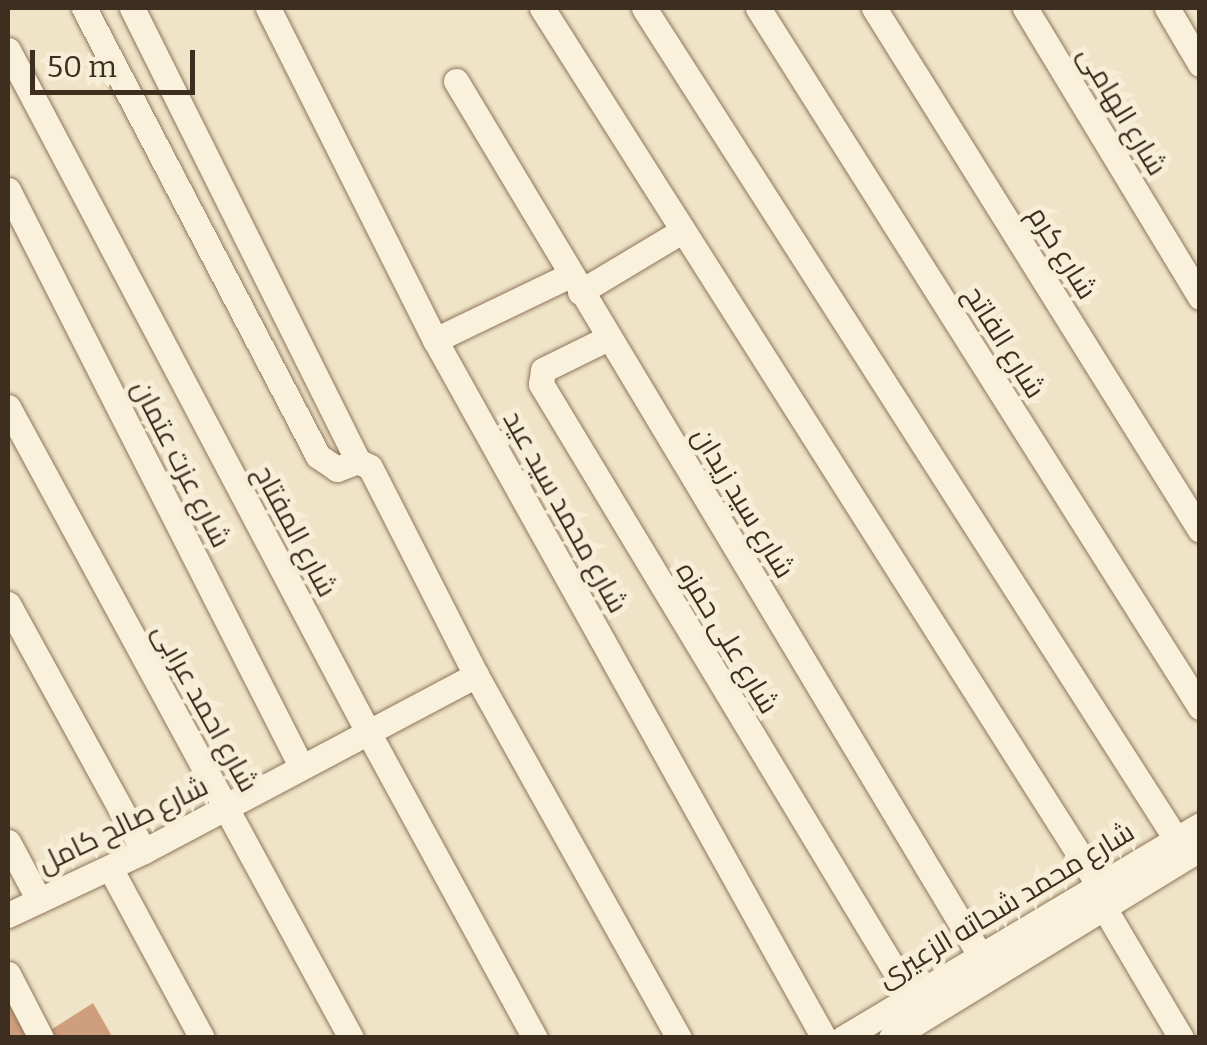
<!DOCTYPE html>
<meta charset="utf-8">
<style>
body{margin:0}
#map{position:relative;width:1207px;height:1045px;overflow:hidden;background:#f0e4c8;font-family:Bitter,Cairo,serif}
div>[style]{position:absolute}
.building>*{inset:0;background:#cf9f7d}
.roads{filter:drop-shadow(0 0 2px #8d765c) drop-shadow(0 0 2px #8d765c)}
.minor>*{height:25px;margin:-12.5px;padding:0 12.5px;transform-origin:12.5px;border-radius:12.5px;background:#faf1dc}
span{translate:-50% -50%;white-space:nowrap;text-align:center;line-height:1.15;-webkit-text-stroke:10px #f7eed8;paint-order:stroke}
.street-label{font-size:28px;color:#3d2e20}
.frame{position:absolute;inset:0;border:10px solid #3d2e20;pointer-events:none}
.scale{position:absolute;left:30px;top:50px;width:165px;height:45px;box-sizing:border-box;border:5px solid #3d2e20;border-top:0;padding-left:12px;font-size:30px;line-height:35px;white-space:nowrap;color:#3d2e20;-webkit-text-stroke:8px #f7eed8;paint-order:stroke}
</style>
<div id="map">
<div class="building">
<i style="clip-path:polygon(8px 988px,37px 1038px,8px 1038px)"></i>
<i style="clip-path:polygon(93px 1003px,113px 1038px,38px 1038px)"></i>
</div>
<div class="roads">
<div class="minor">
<i style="left:84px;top:8px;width:505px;rotate:62.42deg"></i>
<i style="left:318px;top:456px;width:23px;rotate:34deg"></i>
<i style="left:337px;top:469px;width:22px;rotate:-21deg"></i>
<i style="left:132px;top:8px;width:506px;rotate:63.49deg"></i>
<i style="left:358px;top:461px;width:13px;rotate:27deg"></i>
<i style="left:370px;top:467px;width:233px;rotate:63deg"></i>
<i style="left:476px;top:675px;width:416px;rotate:60.8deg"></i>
<i style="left:268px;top:8px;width:372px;rotate:63.3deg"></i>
<i style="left:435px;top:340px;width:799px;rotate:60.87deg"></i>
<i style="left:542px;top:8px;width:1038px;rotate:57.6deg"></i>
<i style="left:644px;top:8px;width:987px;rotate:57.37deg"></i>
<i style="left:758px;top:8px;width:827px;rotate:57.69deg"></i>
<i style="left:874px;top:8px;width:615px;rotate:58.01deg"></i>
<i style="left:1025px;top:8px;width:338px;rotate:58.8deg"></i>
<i style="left:1167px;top:8px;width:65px;rotate:59.5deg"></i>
<i style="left:8px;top:50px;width:771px;rotate:62.17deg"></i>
<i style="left:368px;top:732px;width:349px;rotate:61.4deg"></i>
<i style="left:456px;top:81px;width:1019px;rotate:59.06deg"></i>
<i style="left:8px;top:190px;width:646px;rotate:63.04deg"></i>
<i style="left:580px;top:292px;width:119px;rotate:-30.9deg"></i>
<i style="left:608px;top:338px;width:72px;rotate:153.8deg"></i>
<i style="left:543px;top:370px;width:14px;rotate:98deg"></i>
<i style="left:541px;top:384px;width:715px;rotate:58.91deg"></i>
<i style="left:435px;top:340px;width:150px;rotate:-25.7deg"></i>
<i style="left:8px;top:407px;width:718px;rotate:61.47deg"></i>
<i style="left:8px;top:604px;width:282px;rotate:61.2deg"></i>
<i style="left:8px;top:842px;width:66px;rotate:61.9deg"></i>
<i style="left:110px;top:868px;width:193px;rotate:61.6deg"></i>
<i style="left:1103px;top:906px;width:153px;rotate:59.4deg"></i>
<i style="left:8px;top:915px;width:150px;rotate:-25.2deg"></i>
<i style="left:144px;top:851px;width:376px;rotate:-27.9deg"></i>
<i style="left:8px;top:974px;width:72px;rotate:62.7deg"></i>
<i style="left:843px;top:1038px;width:416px;rotate:-30.8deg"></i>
<i style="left:891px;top:1038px;width:362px;rotate:-31.5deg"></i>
</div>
</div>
<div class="street-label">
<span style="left:1122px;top:111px;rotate:59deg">شارع الهامى</span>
<span style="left:1062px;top:253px;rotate:58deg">شارع كرم</span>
<span style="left:1004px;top:342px;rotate:58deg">شارع الفاتح</span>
<span style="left:181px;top:464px;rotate:63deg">شارع عزت عتمان</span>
<span style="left:743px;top:503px;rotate:59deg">شارع سيد زيدان</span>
<span style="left:565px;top:512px;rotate:61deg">شارع محمد سيد عيد</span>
<span style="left:295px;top:531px;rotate:62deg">شارع المفتاح</span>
<span style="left:727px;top:638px;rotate:59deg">شارع على حمزه</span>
<span style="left:205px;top:708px;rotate:61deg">شارع احمد عرابى</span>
<span style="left:123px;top:825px;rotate:-26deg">شارع صالح كامل</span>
<span style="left:1006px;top:905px;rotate:-31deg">شارع محمد شحاته الزعيرى</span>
</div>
<div class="frame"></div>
<div class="scale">50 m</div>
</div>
